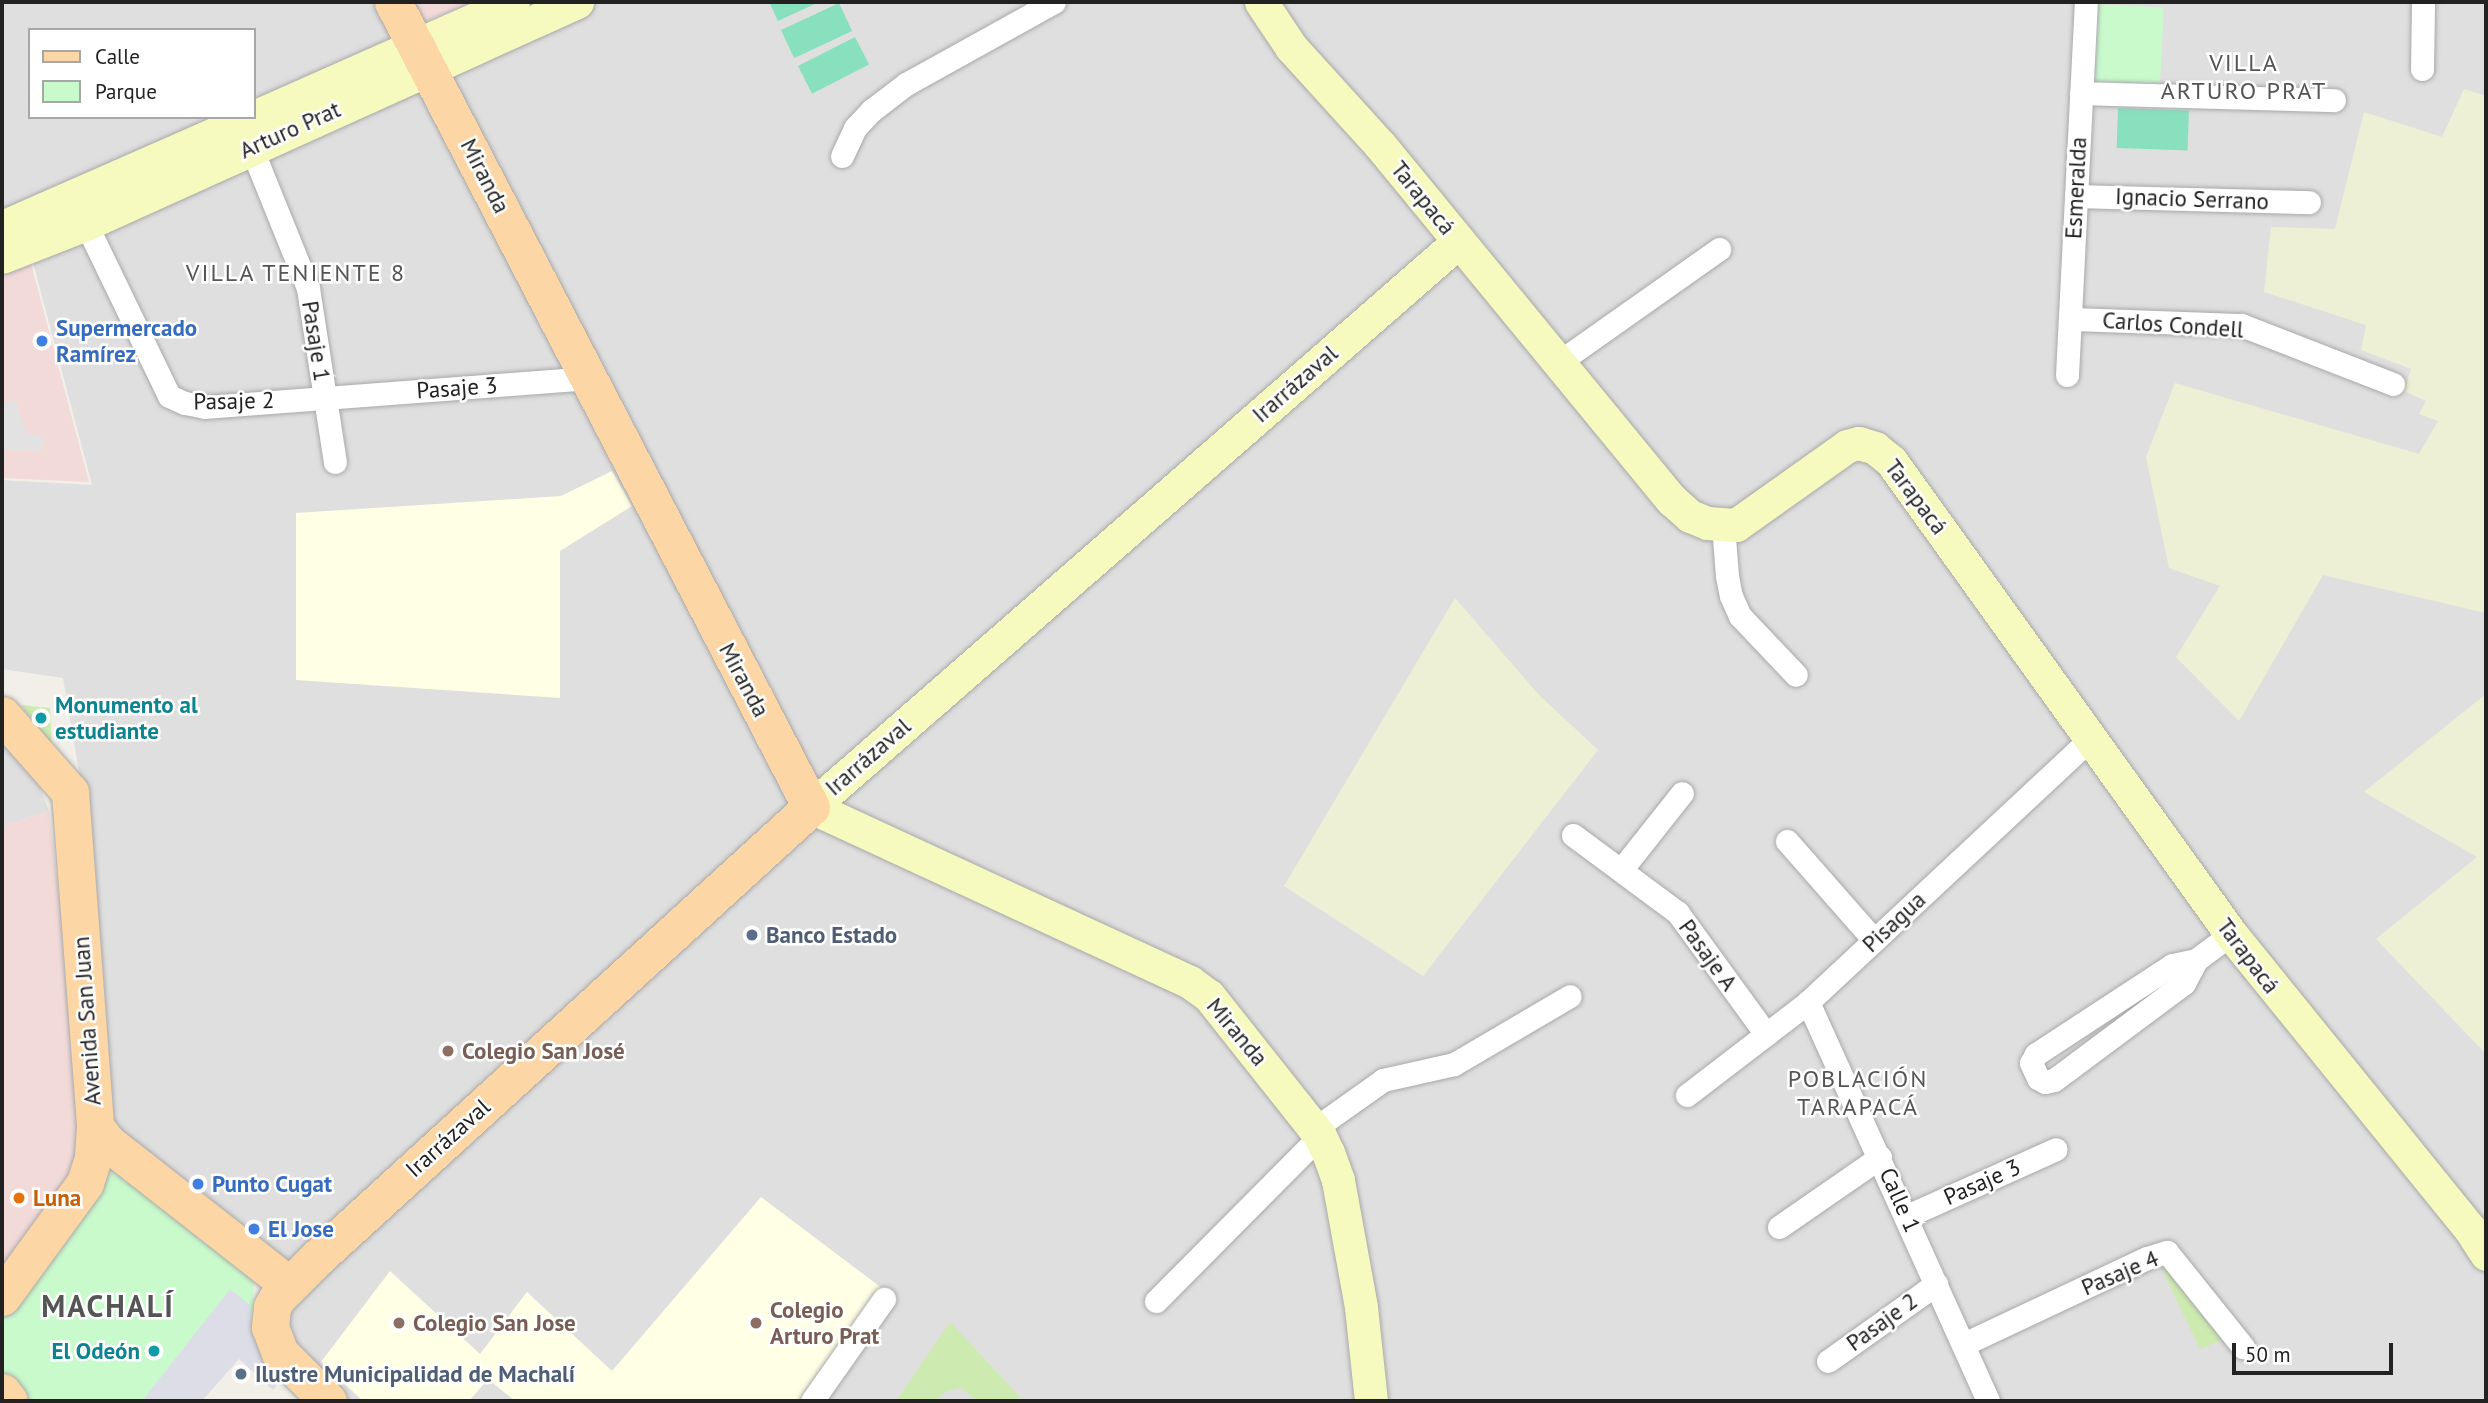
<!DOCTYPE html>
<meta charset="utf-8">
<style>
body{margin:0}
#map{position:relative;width:2488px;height:1403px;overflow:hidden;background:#f2efe9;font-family:"PT Sans",sans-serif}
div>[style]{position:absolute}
.residential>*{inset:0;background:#e0dfdf}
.commercial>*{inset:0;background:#f2dad9}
.education>*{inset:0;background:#ffffe5}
.farmland>*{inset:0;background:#eef0d5}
.grass>*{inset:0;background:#cdebb0}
.park>*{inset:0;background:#c8facc;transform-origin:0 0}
.pitch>*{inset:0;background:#88e0be;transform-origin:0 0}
.parking>*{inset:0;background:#e2e2e2}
.plaza>*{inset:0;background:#dddde8}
.roads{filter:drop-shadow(0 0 2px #a9a9a9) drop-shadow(0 0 2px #a9a9a9)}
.street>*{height:23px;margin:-11.5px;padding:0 11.5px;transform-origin:11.5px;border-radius:11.5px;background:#fff}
.secondary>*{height:33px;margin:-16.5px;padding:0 16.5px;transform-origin:16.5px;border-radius:16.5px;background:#f7fabf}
.primary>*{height:37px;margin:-18.5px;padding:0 18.5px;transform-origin:18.5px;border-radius:18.5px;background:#fcd6a4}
.dots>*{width:19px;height:19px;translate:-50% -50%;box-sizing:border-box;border:4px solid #fff;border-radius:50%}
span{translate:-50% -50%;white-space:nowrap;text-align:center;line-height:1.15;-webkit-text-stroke:5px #fff;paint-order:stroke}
.street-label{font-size:23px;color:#222}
.shop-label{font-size:23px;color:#366cbe;font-weight:700}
.left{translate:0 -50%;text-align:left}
.culture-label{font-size:23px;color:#0d838f;font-weight:700}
.right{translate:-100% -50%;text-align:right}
.service-label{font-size:23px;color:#4e5e75;font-weight:700}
.education-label{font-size:23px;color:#785e54;font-weight:700}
.food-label{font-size:23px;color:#c56008;font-weight:700}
.neighbourhood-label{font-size:24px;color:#555;letter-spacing:2px}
.district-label{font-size:30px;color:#555;font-weight:700;letter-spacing:2px}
.frame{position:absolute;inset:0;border:4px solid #222;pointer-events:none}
.legend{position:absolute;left:28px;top:28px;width:228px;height:91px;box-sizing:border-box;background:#fff;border:2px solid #a7a7a7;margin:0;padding:9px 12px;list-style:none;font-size:21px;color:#222}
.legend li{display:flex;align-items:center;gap:14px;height:35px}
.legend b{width:35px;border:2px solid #a7a7a7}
.scale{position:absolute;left:2232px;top:1343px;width:161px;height:32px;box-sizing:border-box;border:4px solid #222;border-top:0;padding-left:9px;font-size:21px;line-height:24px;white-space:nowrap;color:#222;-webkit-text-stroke:5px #fff;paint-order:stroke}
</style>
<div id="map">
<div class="residential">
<i style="clip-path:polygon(2px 2px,384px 2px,393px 37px,254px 102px,254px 30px,30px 30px,30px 117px,221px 117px,2px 219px)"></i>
<i style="clip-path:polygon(599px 2px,2486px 2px,2486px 1401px,338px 1401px,287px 1352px,289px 1294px,114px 1137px,83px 795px,63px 678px,2px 669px,2px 480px,92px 485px,31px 255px)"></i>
<i style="clip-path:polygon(2px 729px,38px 782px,49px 811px,2px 826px)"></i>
</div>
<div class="commercial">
<i style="clip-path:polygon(402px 2px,475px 2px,427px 21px,422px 20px)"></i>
<i style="clip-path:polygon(29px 256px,89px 482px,2px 478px,2px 266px)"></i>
<i style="clip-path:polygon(49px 811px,88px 1143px,2px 1286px,2px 826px)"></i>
</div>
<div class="education">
<i style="clip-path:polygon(612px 471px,632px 506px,560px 551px,560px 698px,296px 680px,296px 513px,561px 496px)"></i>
<i style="clip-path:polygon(761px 1197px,883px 1289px,798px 1401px,515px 1401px,488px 1379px,469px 1401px,363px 1401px,321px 1362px,390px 1271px,480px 1354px,527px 1292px,612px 1371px)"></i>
</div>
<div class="farmland">
<i style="clip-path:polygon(2464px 89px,2486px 96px,2486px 613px,2323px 575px,2239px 721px,2176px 657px,2220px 586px,2169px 568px,2146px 457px,2175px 383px,2419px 454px,2438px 421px,2419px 414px,2426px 401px,2404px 391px,2411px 369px,2361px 350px,2366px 325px,2264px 292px,2271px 227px,2335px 229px,2364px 112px,2442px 137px)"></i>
<i style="clip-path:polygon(1455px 598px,1539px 695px,1598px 750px,1423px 976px,1284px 886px)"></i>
<i style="clip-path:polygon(2486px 694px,2486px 1054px,2376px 939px,2477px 857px,2364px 792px)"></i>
</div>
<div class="grass">
<i style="clip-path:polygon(21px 705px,50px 708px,52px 750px)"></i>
<i style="clip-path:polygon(2168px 1264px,2225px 1339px,2200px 1349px,2161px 1268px)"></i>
<i style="clip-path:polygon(950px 1322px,1020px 1397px,1014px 1401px,977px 1401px,961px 1388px,945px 1392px,936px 1401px,896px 1401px)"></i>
</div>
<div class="park">
<i style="left:2095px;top:4px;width:69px;height:81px;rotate:3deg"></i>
<i style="clip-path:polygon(112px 1173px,123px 1174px,254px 1272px,252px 1332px,188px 1401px,19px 1401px,2px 1379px,2px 1311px,101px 1176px)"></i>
</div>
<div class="pitch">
<i style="clip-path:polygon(769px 2px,819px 2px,778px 21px)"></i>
<i style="left:839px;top:3px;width:31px;height:64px;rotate:65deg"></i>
<i style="left:855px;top:37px;width:31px;height:64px;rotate:63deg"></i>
<i style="left:2118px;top:108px;width:71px;height:40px;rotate:2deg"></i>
</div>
<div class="parking">
<i style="clip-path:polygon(16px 401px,26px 434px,43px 436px,42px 451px,2px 450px,2px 403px)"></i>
</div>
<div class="plaza">
<i style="clip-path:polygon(230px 1289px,250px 1305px,252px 1332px,263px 1356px,281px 1380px,273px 1390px,239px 1359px,202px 1401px,142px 1401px)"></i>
</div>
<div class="roads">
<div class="street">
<i style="left:2422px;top:69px;width:67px;rotate:-89.1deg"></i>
<i style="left:2081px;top:93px;width:253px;rotate:1.6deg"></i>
<i style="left:251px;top:147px;width:152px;rotate:68deg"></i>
<i style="left:308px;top:288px;width:176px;rotate:81.2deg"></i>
<i style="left:842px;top:156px;width:31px;rotate:-65deg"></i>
<i style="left:855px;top:128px;width:25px;rotate:-47deg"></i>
<i style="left:872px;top:110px;width:43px;rotate:-37.4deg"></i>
<i style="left:906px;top:84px;width:169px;rotate:-29deg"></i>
<i style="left:2076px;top:196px;width:233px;rotate:1.5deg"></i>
<i style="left:86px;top:224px;width:191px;rotate:64.2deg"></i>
<i style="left:169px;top:396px;width:17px;rotate:24deg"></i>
<i style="left:185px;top:403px;width:20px;rotate:11deg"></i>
<i style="left:205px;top:407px;width:385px;rotate:-4.3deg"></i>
<i style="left:2070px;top:319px;width:171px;rotate:2deg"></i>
<i style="left:2241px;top:325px;width:163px;rotate:21.2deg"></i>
<i style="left:1559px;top:362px;width:196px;rotate:-35.2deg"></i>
<i style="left:2067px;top:375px;width:373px;rotate:-87.1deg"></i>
<i style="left:1723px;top:525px;width:51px;rotate:85.5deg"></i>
<i style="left:1727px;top:576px;width:20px;rotate:79deg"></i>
<i style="left:1731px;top:596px;width:22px;rotate:66deg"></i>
<i style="left:1740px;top:616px;width:81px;rotate:46.5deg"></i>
<i style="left:1573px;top:835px;width:131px;rotate:36.6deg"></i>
<i style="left:1678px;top:913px;width:150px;rotate:54deg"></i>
<i style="left:1787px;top:841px;width:132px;rotate:48.7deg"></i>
<i style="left:1621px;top:870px;width:98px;rotate:-51.6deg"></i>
<i style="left:2196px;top:960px;width:25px;rotate:168deg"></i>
<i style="left:2172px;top:965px;width:163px;rotate:146.8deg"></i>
<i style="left:2036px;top:1054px;width:10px;rotate:119deg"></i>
<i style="left:2031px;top:1063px;width:17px;rotate:65deg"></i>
<i style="left:2038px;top:1078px;width:8px;rotate:30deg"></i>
<i style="left:2045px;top:1082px;width:9px;rotate:-13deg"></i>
<i style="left:2054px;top:1080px;width:162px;rotate:-36.7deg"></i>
<i style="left:2184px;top:983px;width:26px;rotate:-62deg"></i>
<i style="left:2196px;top:960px;width:44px;rotate:-36.6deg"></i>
<i style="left:1808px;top:1002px;width:437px;rotate:65.7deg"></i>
<i style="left:1687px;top:1095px;width:153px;rotate:-37.5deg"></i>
<i style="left:1808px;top:1002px;width:387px;rotate:-43deg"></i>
<i style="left:1314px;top:1129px;width:85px;rotate:-35.4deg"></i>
<i style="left:1383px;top:1080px;width:73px;rotate:-12.7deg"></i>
<i style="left:1454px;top:1064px;width:134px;rotate:-30.4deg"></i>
<i style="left:1907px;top:1216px;width:163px;rotate:-24.2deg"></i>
<i style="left:1779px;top:1227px;width:123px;rotate:-34.7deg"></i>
<i style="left:1156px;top:1301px;width:233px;rotate:-45.2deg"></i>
<i style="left:1964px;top:1344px;width:202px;rotate:-25.2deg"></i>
<i style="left:2147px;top:1258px;width:21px;rotate:-17deg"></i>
<i style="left:2167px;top:1252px;width:122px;rotate:51.3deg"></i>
<i style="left:1828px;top:1361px;width:133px;rotate:-35.5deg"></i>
<i style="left:812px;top:1401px;width:125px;rotate:-54.8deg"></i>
</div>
<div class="secondary">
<i style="left:1261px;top:2px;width:54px;rotate:56.3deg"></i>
<i style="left:1291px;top:47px;width:132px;rotate:47.8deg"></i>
<i style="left:1380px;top:145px;width:460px;rotate:50.6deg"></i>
<i style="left:1672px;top:500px;width:24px;rotate:42deg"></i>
<i style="left:1690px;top:516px;width:18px;rotate:22deg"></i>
<i style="left:1707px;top:523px;width:29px;rotate:4deg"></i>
<i style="left:1736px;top:525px;width:136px;rotate:-35.4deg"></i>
<i style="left:1847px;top:446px;width:12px;rotate:-14deg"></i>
<i style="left:1859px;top:443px;width:17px;rotate:17deg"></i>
<i style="left:1875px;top:448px;width:21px;rotate:39deg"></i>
<i style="left:1891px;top:461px;width:583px;rotate:54.29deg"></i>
<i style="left:2231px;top:934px;width:380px;rotate:51deg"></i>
<i style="left:2470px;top:1229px;width:30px;rotate:57deg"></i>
<i style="left:254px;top:117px;width:283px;rotate:-23.9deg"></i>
<i style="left:2px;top:227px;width:273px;rotate:-23.7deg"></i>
<i style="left:2px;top:257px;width:90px;rotate:-21.4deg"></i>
<i style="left:86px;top:224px;width:539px;rotate:-24.33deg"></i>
<i style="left:1371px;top:1401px;width:95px;rotate:-96.1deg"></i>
<i style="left:1361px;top:1307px;width:129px;rotate:-100.3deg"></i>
<i style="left:1338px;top:1180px;width:29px;rotate:-110deg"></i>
<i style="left:1328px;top:1153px;width:19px;rotate:-115deg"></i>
<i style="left:1320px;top:1136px;width:179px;rotate:-128.4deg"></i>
<i style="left:1209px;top:996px;width:24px;rotate:-144deg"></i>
<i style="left:1190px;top:982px;width:417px;rotate:-155.2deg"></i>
<i style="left:811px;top:807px;width:859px;rotate:-41.13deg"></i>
</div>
<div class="primary">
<i style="left:2px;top:715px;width:103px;rotate:48.6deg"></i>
<i style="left:70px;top:792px;width:336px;rotate:85.7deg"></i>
<i style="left:95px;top:1127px;width:31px;rotate:94deg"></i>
<i style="left:93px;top:1158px;width:26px;rotate:108deg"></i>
<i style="left:85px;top:1183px;width:141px;rotate:126.1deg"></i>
<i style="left:95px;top:1127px;width:21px;rotate:51deg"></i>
<i style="left:108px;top:1143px;width:229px;rotate:38.1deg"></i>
<i style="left:2px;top:1392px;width:11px;rotate:52deg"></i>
<i style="left:328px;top:1401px;width:68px;rotate:-135deg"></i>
<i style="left:280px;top:1353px;width:28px;rotate:-111deg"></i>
<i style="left:270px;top:1327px;width:20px;rotate:-84deg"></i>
<i style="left:272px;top:1307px;width:10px;rotate:-61deg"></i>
<i style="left:277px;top:1298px;width:58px;rotate:-45deg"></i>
<i style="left:318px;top:1257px;width:667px;rotate:-42.39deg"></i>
<i style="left:811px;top:807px;width:907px;rotate:-117.44deg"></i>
</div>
</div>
<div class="dots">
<i style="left:42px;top:341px;background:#3f7fe0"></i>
<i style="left:41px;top:718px;background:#0f9aa8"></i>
<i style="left:752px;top:935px;background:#5c6f8a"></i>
<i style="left:448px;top:1051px;background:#8d6e63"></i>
<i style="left:198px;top:1184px;background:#3f7fe0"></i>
<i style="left:19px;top:1198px;background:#e8710a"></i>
<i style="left:254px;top:1229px;background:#3f7fe0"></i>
<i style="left:399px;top:1323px;background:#8d6e63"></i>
<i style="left:756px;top:1323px;background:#8d6e63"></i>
<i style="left:154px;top:1351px;background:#0f9aa8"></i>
<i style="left:241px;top:1374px;background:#5c6f8a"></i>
</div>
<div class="street-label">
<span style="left:290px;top:130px;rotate:-24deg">Arturo Prat</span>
<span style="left:485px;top:176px;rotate:63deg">Miranda</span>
<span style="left:2076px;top:188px;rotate:-87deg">Esmeralda</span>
<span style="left:1423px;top:198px;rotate:51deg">Tarapacá</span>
<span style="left:2192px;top:199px;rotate:2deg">Ignacio Serrano</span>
<span style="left:2173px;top:325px;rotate:4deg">Carlos Condell</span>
<span style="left:316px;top:341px;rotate:81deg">Pasaje 1</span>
<span style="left:1295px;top:384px;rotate:-41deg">Irarrázaval</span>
<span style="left:457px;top:388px;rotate:-4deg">Pasaje 3</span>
<span style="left:234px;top:401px;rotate:-1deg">Pasaje 2</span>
<span style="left:1916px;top:497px;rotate:53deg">Tarapacá</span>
<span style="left:744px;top:680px;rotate:62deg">Miranda</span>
<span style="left:868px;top:757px;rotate:-41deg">Irarrázaval</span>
<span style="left:1894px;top:922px;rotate:-43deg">Pisagua</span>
<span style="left:1708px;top:955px;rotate:54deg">Pasaje A</span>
<span style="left:2248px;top:956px;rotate:53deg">Tarapacá</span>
<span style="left:87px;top:1021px;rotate:-94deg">Avenida San Juan</span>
<span style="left:1237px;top:1032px;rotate:50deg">Miranda</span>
<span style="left:448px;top:1138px;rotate:-42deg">Irarrázaval</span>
<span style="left:1982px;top:1182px;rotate:-24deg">Pasaje 3</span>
<span style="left:1900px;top:1200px;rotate:66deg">Calle 1</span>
<span style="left:2120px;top:1273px;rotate:-23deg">Pasaje 4</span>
<span style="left:1882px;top:1322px;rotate:-36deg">Pasaje 2</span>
</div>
<div class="shop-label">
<span class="left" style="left:56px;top:341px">Supermercado<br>Ramírez</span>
<span class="left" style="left:212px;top:1184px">Punto Cugat</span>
<span class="left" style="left:268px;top:1229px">El Jose</span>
</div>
<div class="culture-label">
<span class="left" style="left:55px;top:718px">Monumento al<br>estudiante</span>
<span class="right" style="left:140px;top:1351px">El Odeón</span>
</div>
<div class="service-label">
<span class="left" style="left:766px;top:935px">Banco Estado</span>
<span class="left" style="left:255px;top:1374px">Ilustre Municipalidad de Machalí</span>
</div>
<div class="education-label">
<span class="left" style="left:462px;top:1051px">Colegio San José</span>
<span class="left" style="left:770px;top:1323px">Colegio<br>Arturo Prat</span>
<span class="left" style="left:413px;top:1323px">Colegio San Jose</span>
</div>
<div class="food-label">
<span class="left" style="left:33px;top:1198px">Luna</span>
</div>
<div class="neighbourhood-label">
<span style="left:2244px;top:77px">VILLA<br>ARTURO PRAT</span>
<span style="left:296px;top:273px">VILLA TENIENTE 8</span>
<span style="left:1858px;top:1093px">POBLACIÓN<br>TARAPACÁ</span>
</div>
<div class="district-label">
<span style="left:108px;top:1306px">MACHALÍ</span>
</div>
<div class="frame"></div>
<ul class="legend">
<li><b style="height:9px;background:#fcd6a4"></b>Calle</li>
<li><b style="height:19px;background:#c8facc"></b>Parque</li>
</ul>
<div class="scale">50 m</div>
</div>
